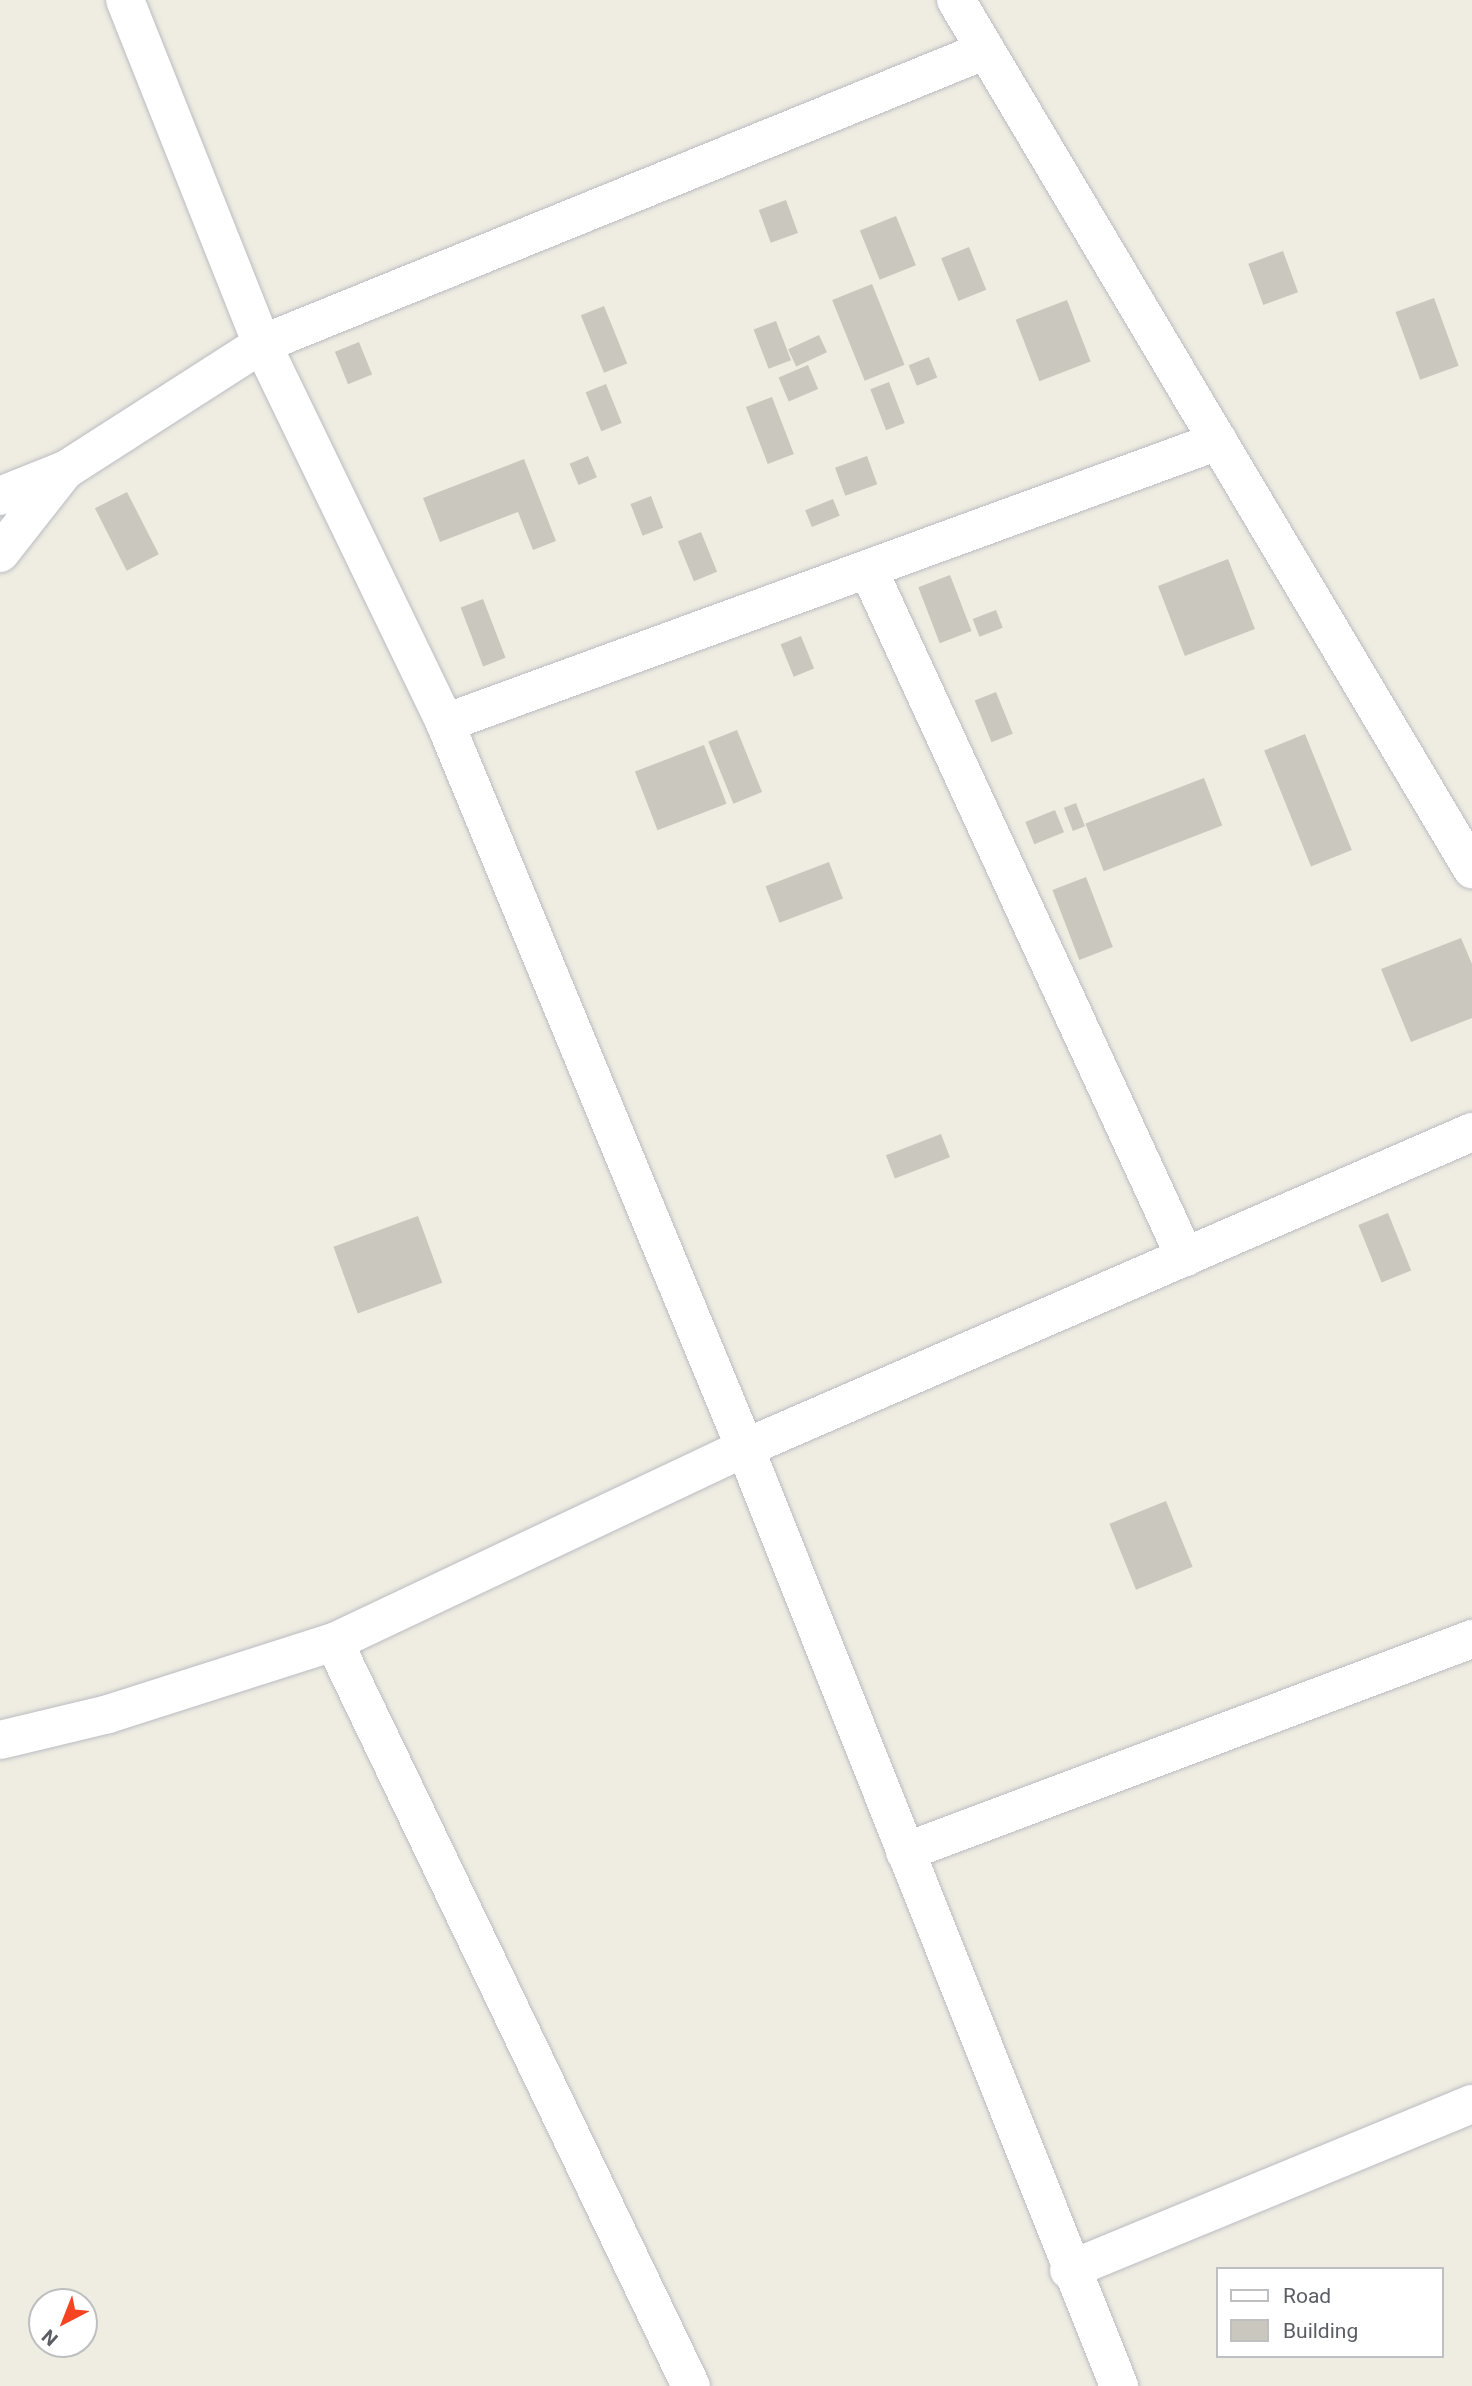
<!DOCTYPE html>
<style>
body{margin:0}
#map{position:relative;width:1472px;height:2386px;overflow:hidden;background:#efede2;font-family:Roboto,sans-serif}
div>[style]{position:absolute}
.building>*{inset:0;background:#cac7bf;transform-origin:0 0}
.roads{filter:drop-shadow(0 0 2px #babcc2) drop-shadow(0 0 2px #babcc2)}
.minor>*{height:38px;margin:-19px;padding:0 19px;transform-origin:19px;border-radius:19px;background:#fff}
span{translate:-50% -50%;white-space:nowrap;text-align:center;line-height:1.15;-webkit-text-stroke:5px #fff;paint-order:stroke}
.legend{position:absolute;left:1216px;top:2267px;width:228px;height:91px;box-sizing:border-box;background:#fff;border:2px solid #bdbfc1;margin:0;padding:9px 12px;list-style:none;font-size:21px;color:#5b5e64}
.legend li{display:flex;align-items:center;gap:14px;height:35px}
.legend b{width:35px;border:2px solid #bdbfc1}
.north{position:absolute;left:28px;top:2288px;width:70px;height:70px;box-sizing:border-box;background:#fff;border:2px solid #bdbfc1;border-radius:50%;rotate:222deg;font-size:19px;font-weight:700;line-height:28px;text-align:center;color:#5b5e64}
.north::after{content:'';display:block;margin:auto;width:24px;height:32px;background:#f64321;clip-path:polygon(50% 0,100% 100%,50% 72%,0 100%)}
</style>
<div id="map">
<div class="building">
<i style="left:786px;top:200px;width:35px;height:29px;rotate:70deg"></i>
<i style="left:896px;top:216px;width:53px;height:39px;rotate:68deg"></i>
<i style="left:969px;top:247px;width:46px;height:30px;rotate:68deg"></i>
<i style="left:1283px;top:251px;width:44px;height:37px;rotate:70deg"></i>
<i style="left:872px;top:284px;width:87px;height:43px;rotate:68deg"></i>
<i style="left:1434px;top:298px;width:72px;height:41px;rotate:70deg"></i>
<i style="left:1067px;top:300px;width:66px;height:55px;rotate:69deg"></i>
<i style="left:604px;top:306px;width:62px;height:25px;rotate:68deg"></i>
<i style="left:776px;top:321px;width:42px;height:24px;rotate:69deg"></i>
<i style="left:819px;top:335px;width:19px;height:34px;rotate:65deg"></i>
<i style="left:359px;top:342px;width:35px;height:26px;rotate:68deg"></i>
<i style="left:929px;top:357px;width:22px;height:22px;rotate:68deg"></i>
<i style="left:808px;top:365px;width:26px;height:32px;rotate:67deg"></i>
<i style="left:889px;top:382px;width:44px;height:20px;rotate:69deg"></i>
<i style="left:606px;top:384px;width:42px;height:22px;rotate:68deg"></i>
<i style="left:772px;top:397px;width:61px;height:28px;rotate:69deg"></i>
<i style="left:588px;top:456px;width:23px;height:20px;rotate:67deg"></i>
<i style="left:867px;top:456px;width:30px;height:34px;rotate:70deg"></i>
<i style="clip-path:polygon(524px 459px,556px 541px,533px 550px,518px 512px,440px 542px,423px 498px)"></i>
<i style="left:127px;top:492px;width:70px;height:36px;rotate:63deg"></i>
<i style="left:651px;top:496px;width:34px;height:22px;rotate:69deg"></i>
<i style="left:833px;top:499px;width:18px;height:30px;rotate:68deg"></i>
<i style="left:701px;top:532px;width:43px;height:25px;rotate:68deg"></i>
<i style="left:1228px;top:559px;width:75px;height:75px;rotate:69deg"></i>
<i style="left:950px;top:575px;width:60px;height:34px;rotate:69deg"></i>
<i style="left:483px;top:599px;width:63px;height:24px;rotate:69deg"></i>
<i style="left:996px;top:610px;width:19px;height:25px;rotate:69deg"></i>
<i style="left:801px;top:636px;width:35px;height:22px;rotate:68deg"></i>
<i style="left:996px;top:692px;width:45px;height:23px;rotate:68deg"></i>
<i style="left:737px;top:730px;width:67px;height:31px;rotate:68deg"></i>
<i style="left:1305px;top:734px;width:125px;height:44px;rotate:68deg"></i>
<i style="left:704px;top:745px;width:63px;height:74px;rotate:69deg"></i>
<i style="left:1204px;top:778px;width:51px;height:127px;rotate:69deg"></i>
<i style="left:1076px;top:803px;width:25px;height:13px;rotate:69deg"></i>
<i style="left:1055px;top:810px;width:24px;height:32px;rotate:68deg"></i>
<i style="left:829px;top:862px;width:39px;height:68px;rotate:69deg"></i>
<i style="left:1086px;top:877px;width:75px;height:36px;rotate:69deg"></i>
<i style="clip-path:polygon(1461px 938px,1472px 964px,1472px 1018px,1411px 1042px,1381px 969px)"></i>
<i style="left:941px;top:1134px;width:25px;height:59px;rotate:69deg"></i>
<i style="left:1388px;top:1213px;width:62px;height:32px;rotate:68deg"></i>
<i style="left:418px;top:1216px;width:71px;height:90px;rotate:70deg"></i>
<i style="left:1166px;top:1501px;width:71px;height:61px;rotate:68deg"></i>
</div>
<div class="roads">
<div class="minor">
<i style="left:125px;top:0;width:370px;rotate:68.3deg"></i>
<i style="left:262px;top:344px;width:421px;rotate:64.2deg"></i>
<i style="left:445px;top:723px;width:785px;rotate:67.52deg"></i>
<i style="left:745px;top:1448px;width:1010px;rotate:68.26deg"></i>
<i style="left:956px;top:0;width:1011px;rotate:59.3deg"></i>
<i style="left:0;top:496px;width:72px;rotate:-21.9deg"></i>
<i style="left:67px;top:469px;width:232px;rotate:-32.7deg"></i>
<i style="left:262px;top:344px;width:781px;rotate:-22.1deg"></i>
<i style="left:0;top:553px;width:105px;rotate:-51.9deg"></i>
<i style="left:868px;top:569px;width:758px;rotate:65.26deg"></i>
<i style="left:445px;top:723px;width:823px;rotate:-20.04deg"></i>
<i style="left:334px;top:1642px;width:825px;rotate:64.37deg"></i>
<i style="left:0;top:1740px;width:111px;rotate:-13.5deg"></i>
<i style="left:108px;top:1714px;width:237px;rotate:-17.7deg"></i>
<i style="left:334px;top:1642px;width:454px;rotate:-25.3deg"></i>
<i style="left:745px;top:1448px;width:793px;rotate:-23.49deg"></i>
<i style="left:905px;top:1852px;width:606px;rotate:-20.59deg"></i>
<i style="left:1069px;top:2270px;width:436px;rotate:-22.4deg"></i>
</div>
</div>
<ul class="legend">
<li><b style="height:9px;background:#fff"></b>Road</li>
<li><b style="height:19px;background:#cac7bf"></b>Building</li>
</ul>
<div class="north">N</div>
</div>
